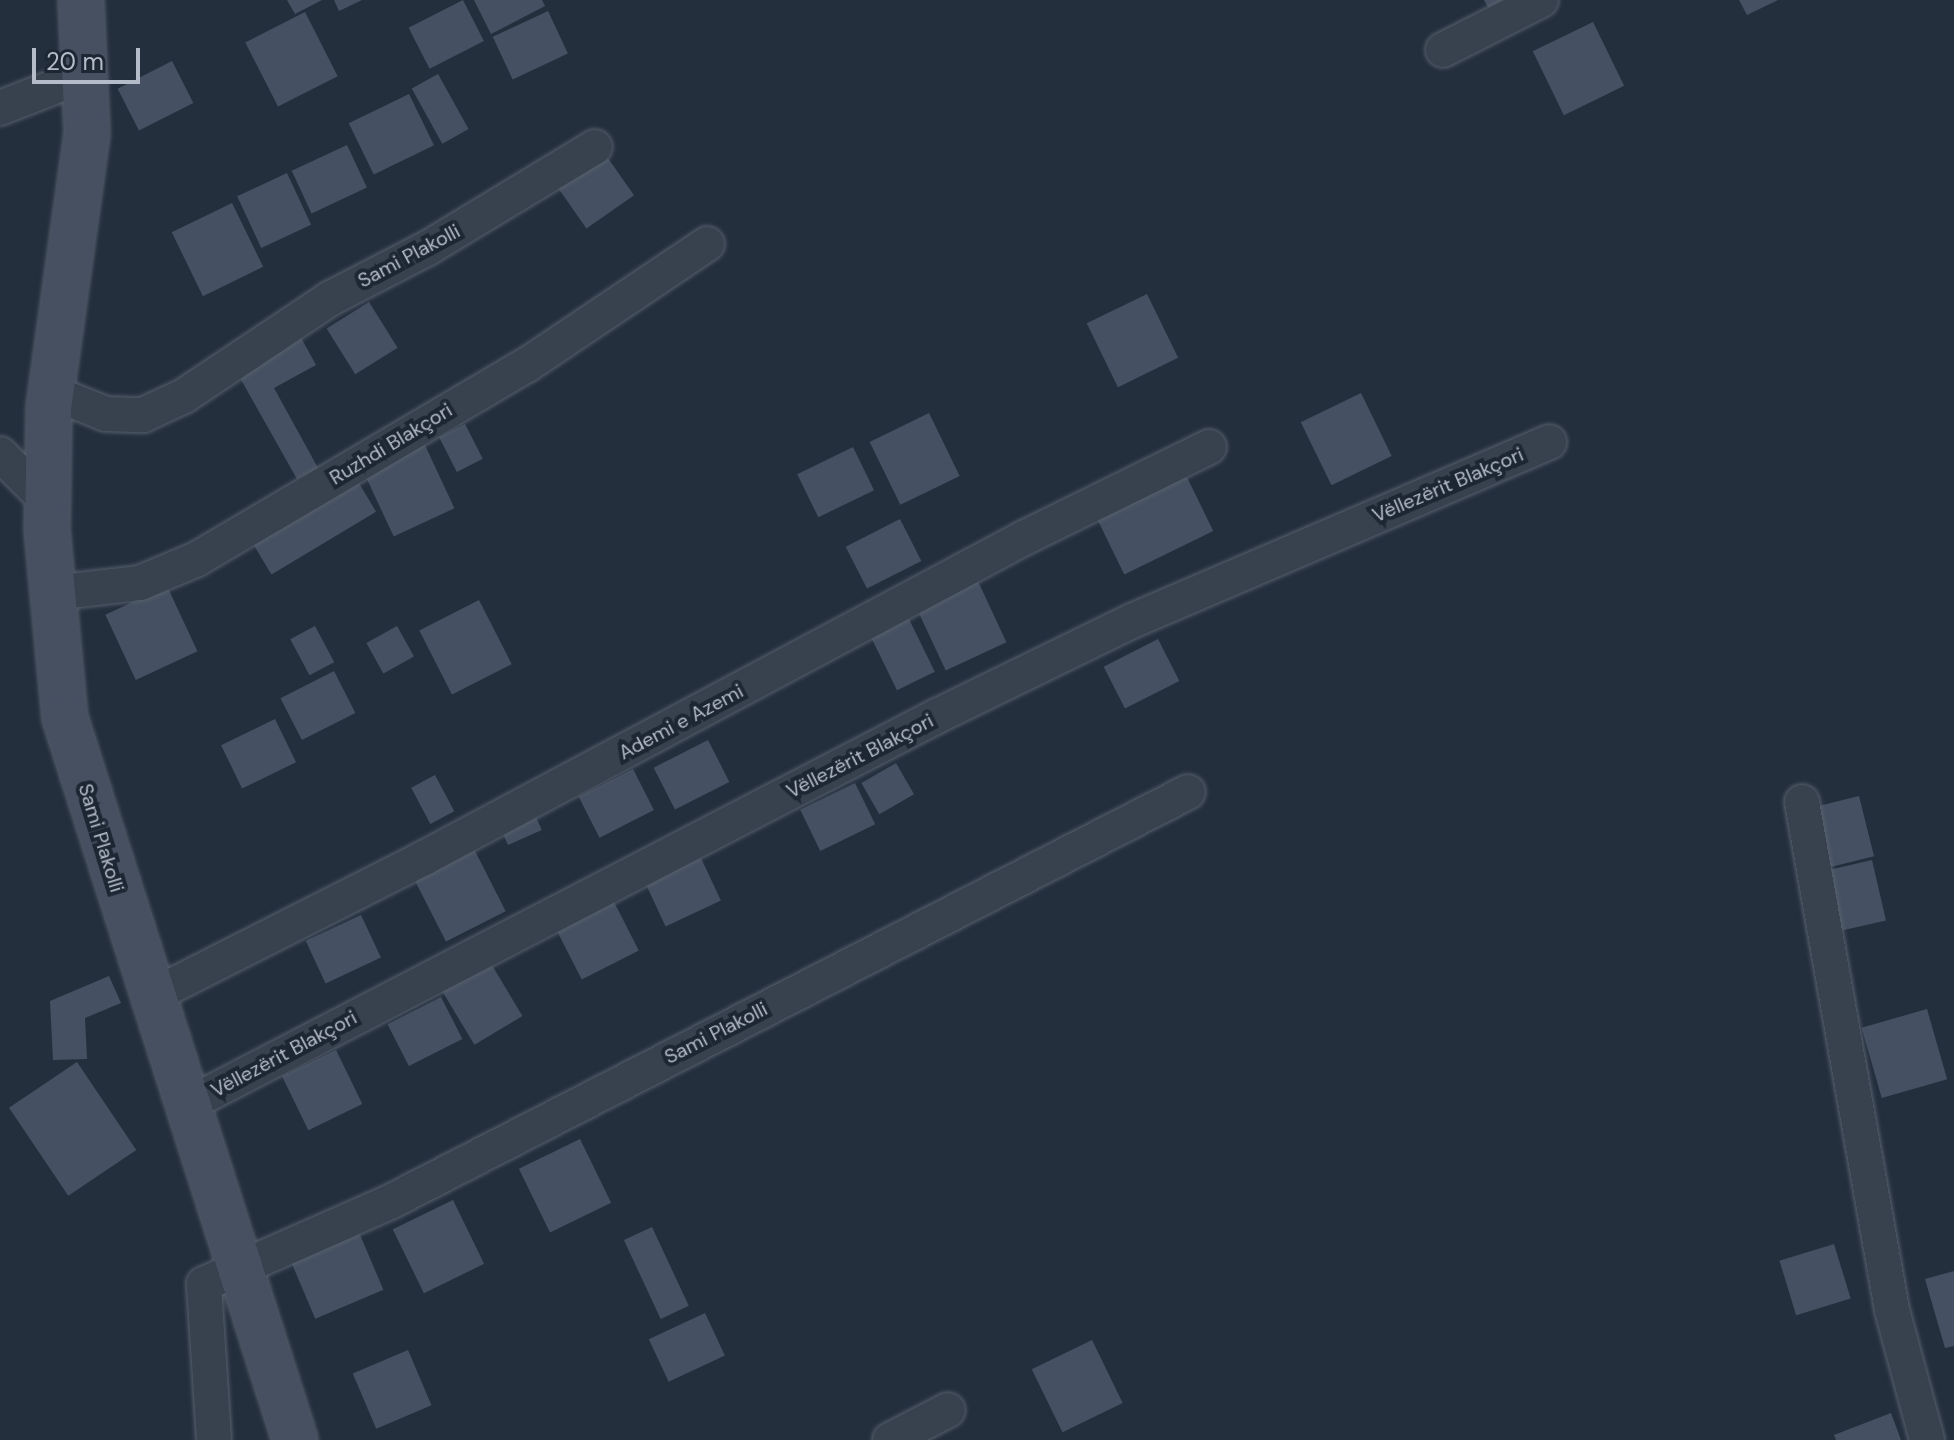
<!DOCTYPE html>
<meta charset="utf-8">
<style>
body{margin:0}
#map{position:relative;width:1954px;height:1440px;overflow:hidden;background:#242f3e;font-family:"DM Sans",sans-serif}
div>[style]{position:absolute}
.building>*{inset:0;background:#455162;transform-origin:0 0}
.roads{filter:drop-shadow(0 0 2px #565f6c) drop-shadow(0 0 2px #565f6c)}
.street>*{height:34px;margin:-17px;padding:0 17px;transform-origin:17px;border-radius:17px;background:#38414e}
.secondary>*{height:44px;margin:-22px;padding:0 22px;transform-origin:22px;border-radius:22px;background:#465061}
span{translate:-50% -50%;white-space:nowrap;text-align:center;line-height:1.15;-webkit-text-stroke:8px #1d2633;paint-order:stroke}
.street-label{font-size:20px;color:#b4bcc9}
.scale{position:absolute;left:32px;top:48px;width:108px;height:36px;box-sizing:border-box;border:4px solid #b4bcc9;border-top:0;padding-left:10px;font-size:24px;line-height:28px;white-space:nowrap;color:#b4bcc9;-webkit-text-stroke:6px #1d2633;paint-order:stroke}
</style>
<div id="map">
<div class="building">
<i style="clip-path:polygon(287px 0,322px 0,295px 14px)"></i>
<i style="clip-path:polygon(334px 0,362px 0,339px 11px)"></i>
<i style="left:463px;top:0;width:46px;height:61px;rotate:63deg"></i>
<i style="clip-path:polygon(474px 0,542px 0,545px 6px,491px 34px)"></i>
<i style="clip-path:polygon(1484px 0,1513px 0,1490px 11px)"></i>
<i style="clip-path:polygon(1739px 0,1778px 0,1747px 15px)"></i>
<i style="left:548px;top:11px;width:47px;height:61px;rotate:65deg"></i>
<i style="left:305px;top:12px;width:72px;height:67px;rotate:63deg"></i>
<i style="left:1593px;top:22px;width:71px;height:67px;rotate:64deg"></i>
<i style="left:172px;top:61px;width:47px;height:61px;rotate:63deg"></i>
<i style="left:438px;top:74px;width:63px;height:30px;rotate:61deg"></i>
<i style="left:409px;top:94px;width:57px;height:67px;rotate:64deg"></i>
<i style="left:347px;top:145px;width:47px;height:61px;rotate:65deg"></i>
<i style="left:603px;top:151px;width:54px;height:58px;rotate:55deg"></i>
<i style="left:287px;top:173px;width:57px;height:55px;rotate:65deg"></i>
<i style="left:232px;top:203px;width:71px;height:67px;rotate:64deg"></i>
<i style="left:1147px;top:294px;width:71px;height:67px;rotate:64deg"></i>
<i style="left:369px;top:302px;width:54px;height:50px;rotate:58deg"></i>
<i style="clip-path:polygon(299px 334px,316px 365px,274px 388px,318px 468px,297px 479px,235px 369px)"></i>
<i style="left:1361px;top:393px;width:70px;height:67px;rotate:64deg"></i>
<i style="left:929px;top:413px;width:70px;height:66px;rotate:64deg"></i>
<i style="left:465px;top:424px;width:39px;height:29px;rotate:63deg"></i>
<i style="left:424px;top:443px;width:72px;height:67px;rotate:65deg"></i>
<i style="left:853px;top:447px;width:48px;height:62px;rotate:64deg"></i>
<i style="left:1183px;top:469px;width:69px;height:99px;rotate:64deg"></i>
<i style="left:357px;top:480px;width:37px;height:122px;rotate:59deg"></i>
<i style="left:900px;top:519px;width:47px;height:61px;rotate:63deg"></i>
<i style="left:976px;top:577px;width:72px;height:67px;rotate:65deg"></i>
<i style="left:167px;top:586px;width:72px;height:68px;rotate:65deg"></i>
<i style="left:479px;top:600px;width:72px;height:67px;rotate:63deg"></i>
<i style="left:908px;top:617px;width:61px;height:42px;rotate:64deg"></i>
<i style="left:315px;top:626px;width:41px;height:28px;rotate:62deg"></i>
<i style="left:397px;top:626px;width:35px;height:35px;rotate:61deg"></i>
<i style="left:1158px;top:639px;width:47px;height:61px;rotate:63deg"></i>
<i style="left:334px;top:671px;width:47px;height:60px;rotate:63deg"></i>
<i style="left:275px;top:719px;width:48px;height:60px;rotate:64deg"></i>
<i style="left:708px;top:740px;width:47px;height:61px;rotate:63deg"></i>
<i style="left:896px;top:763px;width:36px;height:40px;rotate:60deg"></i>
<i style="left:633px;top:769px;width:46px;height:61px;rotate:63deg"></i>
<i style="left:435px;top:775px;width:41px;height:27px;rotate:62deg"></i>
<i style="left:855px;top:783px;width:46px;height:61px;rotate:64deg"></i>
<i style="left:1859px;top:796px;width:62px;height:52px;rotate:76deg"></i>
<i style="left:532px;top:808px;width:24px;height:37px;rotate:66deg"></i>
<i style="left:473px;top:847px;width:72px;height:67px;rotate:63deg"></i>
<i style="left:701px;top:858px;width:47px;height:61px;rotate:65deg"></i>
<i style="left:1872px;top:860px;width:62px;height:52px;rotate:77deg"></i>
<i style="left:612px;top:898px;width:59px;height:64px;rotate:63deg"></i>
<i style="left:361px;top:915px;width:47px;height:61px;rotate:65deg"></i>
<i style="left:490px;top:962px;width:63px;height:56px;rotate:59deg"></i>
<i style="clip-path:polygon(109px 976px,121px 1003px,85px 1018px,87px 1059px,53px 1060px,50px 1001px)"></i>
<i style="left:441px;top:997px;width:47px;height:60px;rotate:63deg"></i>
<i style="left:1927px;top:1009px;width:73px;height:68px;rotate:74deg"></i>
<i style="left:336px;top:1050px;width:60px;height:60px;rotate:64deg"></i>
<i style="left:77px;top:1062px;width:106px;height:82px;rotate:56deg"></i>
<i style="left:580px;top:1139px;width:71px;height:68px;rotate:64deg"></i>
<i style="left:453px;top:1200px;width:71px;height:67px;rotate:64deg"></i>
<i style="left:652px;top:1227px;width:87px;height:31px;rotate:65deg"></i>
<i style="left:358px;top:1230px;width:65px;height:74px;rotate:67deg"></i>
<i style="left:1834px;top:1244px;width:57px;height:57px;rotate:73deg"></i>
<i style="clip-path:polygon(1954px 1271px,1954px 1346px,1945px 1348px,1925px 1279px)"></i>
<i style="left:705px;top:1313px;width:47px;height:62px;rotate:65deg"></i>
<i style="left:1092px;top:1340px;width:70px;height:67px;rotate:64deg"></i>
<i style="left:408px;top:1350px;width:60px;height:60px;rotate:67deg"></i>
<i style="clip-path:polygon(1891px 1413px,1901px 1440px,1836px 1440px,1834px 1435px)"></i>
</div>
<div class="roads">
<div class="street">
<i style="left:1443px;top:50px;width:110px;rotate:-27deg"></i>
<i style="left:0;top:108px;width:93px;rotate:-21.3deg"></i>
<i style="left:51px;top:392px;width:59px;rotate:21.8deg"></i>
<i style="left:106px;top:414px;width:37px;rotate:2deg"></i>
<i style="left:143px;top:415px;width:45px;rotate:-24.9deg"></i>
<i style="left:184px;top:396px;width:177px;rotate:-33.7deg"></i>
<i style="left:331px;top:298px;width:109px;rotate:-27.3deg"></i>
<i style="left:428px;top:248px;width:195px;rotate:-31.2deg"></i>
<i style="left:0;top:454px;width:68px;rotate:45deg"></i>
<i style="left:53px;top:593px;width:88px;rotate:-6.6deg"></i>
<i style="left:140px;top:583px;width:62px;rotate:-22.8deg"></i>
<i style="left:197px;top:559px;width:383px;rotate:-30.5deg"></i>
<i style="left:527px;top:365px;width:217px;rotate:-33.9deg"></i>
<i style="left:1802px;top:802px;width:516px;rotate:79.95deg"></i>
<i style="left:1892px;top:1310px;width:135px;rotate:74.9deg"></i>
<i style="left:152px;top:996px;width:305px;rotate:-26.9deg"></i>
<i style="left:424px;top:858px;width:682px;rotate:-28.07deg"></i>
<i style="left:1026px;top:537px;width:204px;rotate:-26.2deg"></i>
<i style="left:187px;top:1105px;width:843px;rotate:-27.42deg"></i>
<i style="left:935px;top:717px;width:219px;rotate:-26deg"></i>
<i style="left:1132px;top:621px;width:454px;rotate:-23.2deg"></i>
<i style="left:214px;top:1440px;width:156px;rotate:-93.7deg"></i>
<i style="left:204px;top:1284px;width:203px;rotate:-23.8deg"></i>
<i style="left:390px;top:1202px;width:897px;rotate:-27.19deg"></i>
<i style="left:890px;top:1440px;width:65px;rotate:-27.3deg"></i>
</div>
<div class="secondary">
<i style="left:81px;top:0;width:134px;rotate:87.4deg"></i>
<i style="left:87px;top:134px;width:277px;rotate:97.9deg"></i>
<i style="left:49px;top:408px;width:121px;rotate:90.9deg"></i>
<i style="left:47px;top:529px;width:190px;rotate:84.6deg"></i>
<i style="left:65px;top:718px;width:758px;rotate:72.33deg"></i>
</div>
</div>
<div class="street-label">
<span style="left:409px;top:256px;rotate:-28deg">Sami Plakolli</span>
<span style="left:391px;top:444px;rotate:-31deg">Ruzhdi Blakçori</span>
<span style="left:1448px;top:485px;rotate:-23deg">Vëllezërit Blakçori</span>
<span style="left:681px;top:722px;rotate:-28deg">Ademi e Azemi</span>
<span style="left:860px;top:756px;rotate:-27deg">Vëllezërit Blakçori</span>
<span style="left:101px;top:838px;rotate:73deg">Sami Plakolli</span>
<span style="left:716px;top:1033px;rotate:-27deg">Sami Plakolli</span>
<span style="left:284px;top:1054px;rotate:-28deg">Vëllezërit Blakçori</span>
</div>
<div class="scale">20 m</div>
</div>
